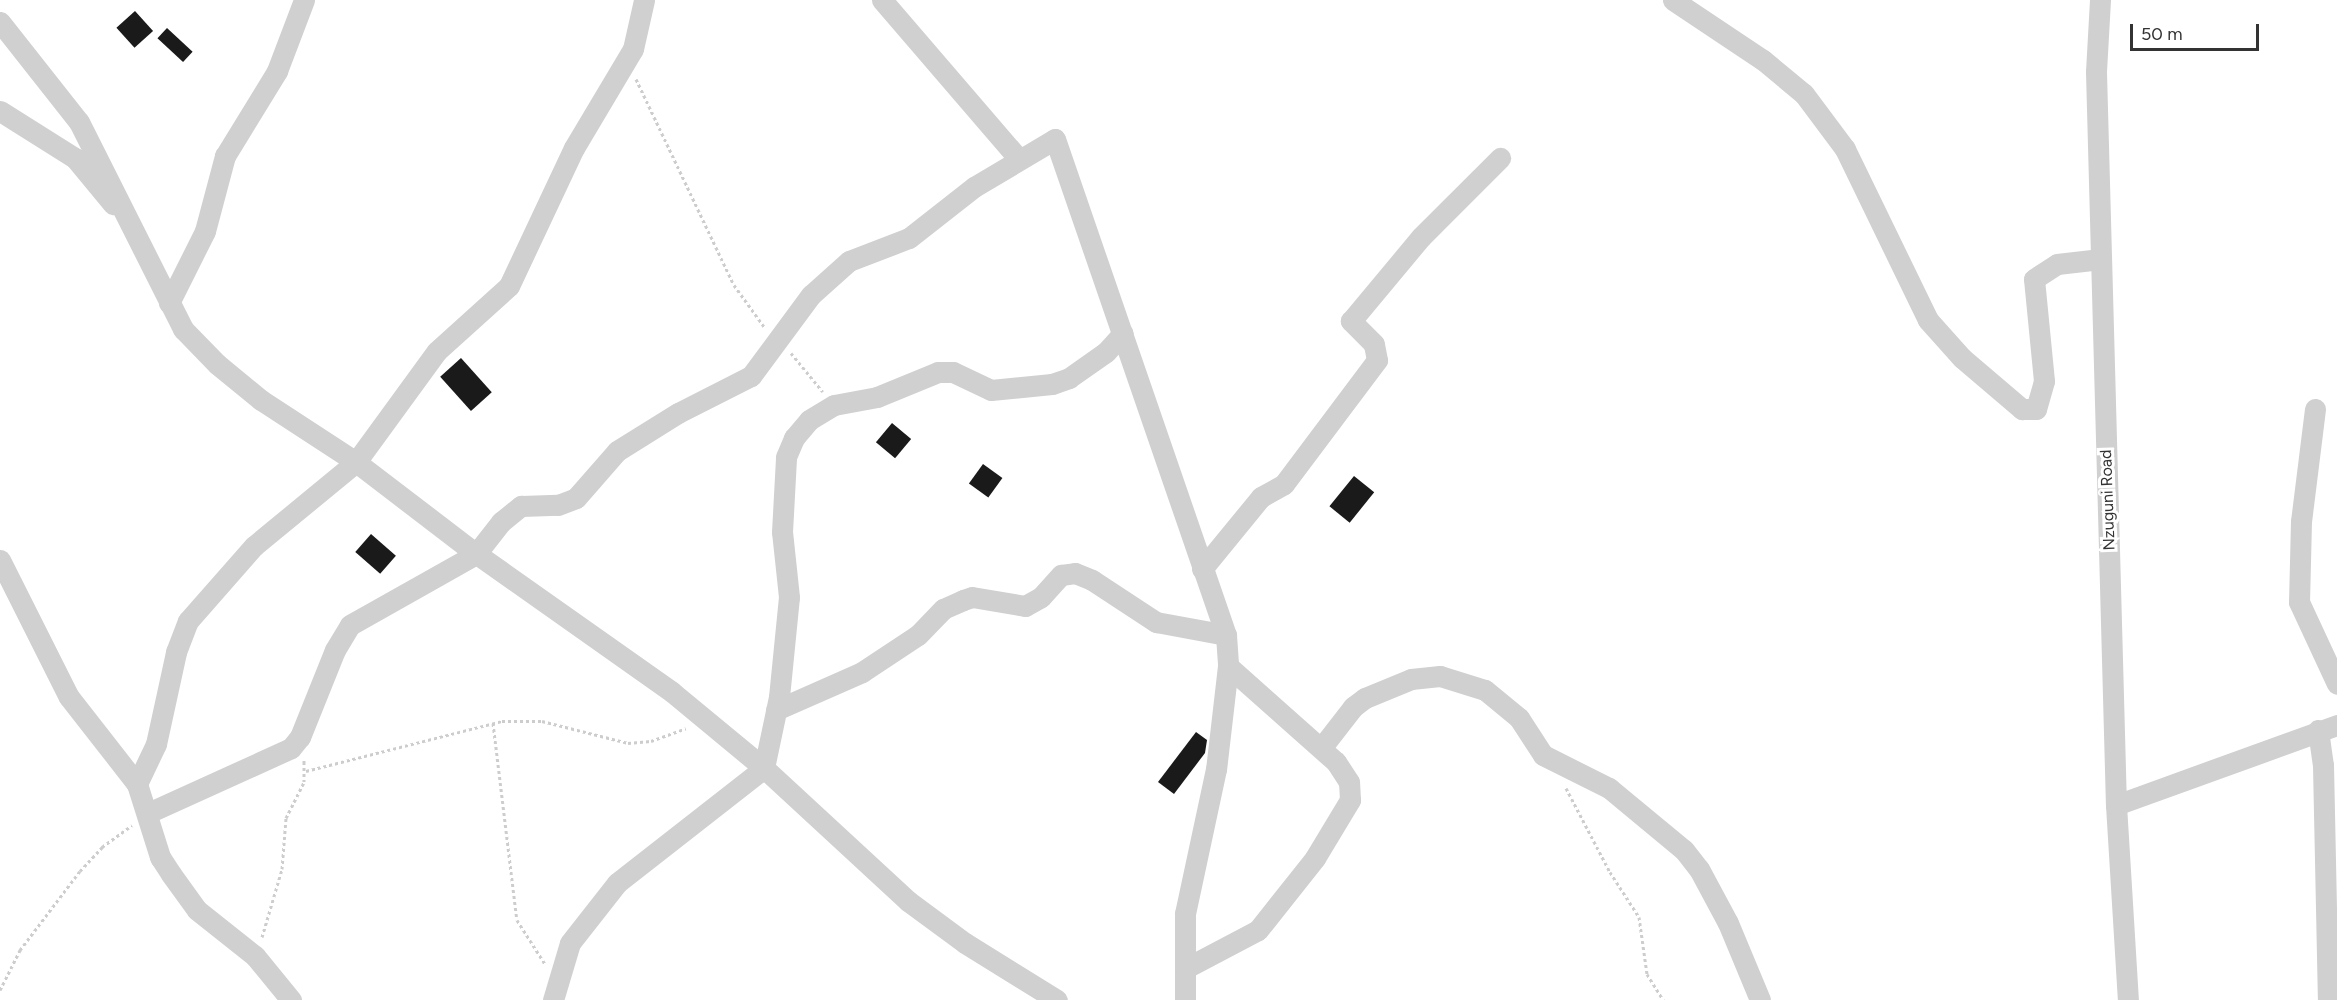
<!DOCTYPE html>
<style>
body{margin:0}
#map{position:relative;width:2337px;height:1000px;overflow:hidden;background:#fff;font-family:Figtree,sans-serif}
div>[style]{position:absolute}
.building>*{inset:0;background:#1a1a1a;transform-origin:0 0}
.path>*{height:3px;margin-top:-1.5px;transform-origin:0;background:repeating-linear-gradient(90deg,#cdcdcd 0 3px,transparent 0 6px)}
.minor>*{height:21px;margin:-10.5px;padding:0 10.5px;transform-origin:10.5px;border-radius:10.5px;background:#d0d0d0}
span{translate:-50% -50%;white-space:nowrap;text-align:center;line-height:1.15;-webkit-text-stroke:6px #fff;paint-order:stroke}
.street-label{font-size:16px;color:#333}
.scale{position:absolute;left:2130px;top:24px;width:129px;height:27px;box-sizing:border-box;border:3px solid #333;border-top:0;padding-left:8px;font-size:18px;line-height:21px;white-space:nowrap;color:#333;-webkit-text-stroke:4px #fff;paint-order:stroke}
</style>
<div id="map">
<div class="building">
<i style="left:135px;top:11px;width:27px;height:25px;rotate:48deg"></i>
<i style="left:167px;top:28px;width:35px;height:14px;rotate:43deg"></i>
<i style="left:461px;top:358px;width:46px;height:28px;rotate:48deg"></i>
<i style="left:892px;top:423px;width:25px;height:25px;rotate:40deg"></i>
<i style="left:983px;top:464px;width:24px;height:24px;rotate:36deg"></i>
<i style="left:1354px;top:476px;width:26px;height:39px;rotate:39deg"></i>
<i style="left:371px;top:534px;width:33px;height:24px;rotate:41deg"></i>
<i style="clip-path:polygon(1196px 732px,1207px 740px,1205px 753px,1174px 794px,1158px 782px)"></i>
</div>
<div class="path">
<i style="left:636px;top:79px;width:228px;rotate:64.6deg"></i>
<i style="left:734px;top:285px;width:53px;rotate:54.2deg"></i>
<i style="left:791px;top:353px;width:50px;rotate:50.6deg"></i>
<i style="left:493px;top:723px;width:198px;rotate:83.1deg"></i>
<i style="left:517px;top:920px;width:52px;rotate:57.5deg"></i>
<i style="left:306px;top:771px;width:202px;rotate:-14.3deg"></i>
<i style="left:502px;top:721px;width:40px"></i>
<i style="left:542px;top:721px;width:89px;rotate:14.3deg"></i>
<i style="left:628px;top:743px;width:23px;rotate:-5deg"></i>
<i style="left:651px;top:741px;width:37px;rotate:-20deg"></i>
<i style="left:1566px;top:788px;width:95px;rotate:62.4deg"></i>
<i style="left:1610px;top:872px;width:54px;rotate:57.2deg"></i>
<i style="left:1639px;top:917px;width:58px;rotate:82deg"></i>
<i style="left:1647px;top:974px;width:31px;rotate:58deg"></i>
<i style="left:262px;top:937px;width:71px;rotate:-73.6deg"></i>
<i style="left:282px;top:869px;width:51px;rotate:-85.5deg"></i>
<i style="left:286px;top:818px;width:40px;rotate:-63.4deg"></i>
<i style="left:304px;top:782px;width:22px;rotate:-90deg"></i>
<i style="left:0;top:990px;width:45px;rotate:-63.4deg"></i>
<i style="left:20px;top:950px;width:99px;rotate:-52.8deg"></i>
<i style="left:80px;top:871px;width:33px;rotate:-47deg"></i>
<i style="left:102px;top:847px;width:37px;rotate:-36deg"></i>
</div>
<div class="minor">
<i style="left:882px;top:0;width:210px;rotate:49.3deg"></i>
<i style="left:1673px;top:0;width:108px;rotate:33.7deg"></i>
<i style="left:1763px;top:60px;width:53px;rotate:39.7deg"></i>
<i style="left:1804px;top:94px;width:69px;rotate:53.3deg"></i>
<i style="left:1845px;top:149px;width:190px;rotate:64.1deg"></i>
<i style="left:1928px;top:320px;width:51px;rotate:48.2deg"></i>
<i style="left:1962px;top:358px;width:79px;rotate:40.4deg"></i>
<i style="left:2022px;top:409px;width:14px"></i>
<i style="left:2036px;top:409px;width:29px;rotate:-74deg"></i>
<i style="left:2044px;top:381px;width:102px;rotate:-95.6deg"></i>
<i style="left:2034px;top:279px;width:27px;rotate:-33deg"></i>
<i style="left:2057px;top:264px;width:44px;rotate:-6.5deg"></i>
<i style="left:2100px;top:0;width:72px;rotate:93.2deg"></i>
<i style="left:2096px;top:72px;width:733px;rotate:88.44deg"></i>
<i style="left:2116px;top:805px;width:195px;rotate:86.5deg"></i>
<i style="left:0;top:22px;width:127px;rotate:51.7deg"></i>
<i style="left:79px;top:122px;width:232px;rotate:63.3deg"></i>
<i style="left:183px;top:329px;width:49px;rotate:45.8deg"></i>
<i style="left:217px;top:364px;width:57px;rotate:39.3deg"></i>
<i style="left:261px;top:400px;width:113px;rotate:33.1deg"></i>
<i style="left:356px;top:462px;width:145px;rotate:37.4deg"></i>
<i style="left:471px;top:550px;width:246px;rotate:35.2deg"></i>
<i style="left:672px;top:692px;width:119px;rotate:39.6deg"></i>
<i style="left:764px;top:768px;width:196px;rotate:42.7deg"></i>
<i style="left:908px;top:901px;width:71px;rotate:36.4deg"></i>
<i style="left:965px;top:943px;width:108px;rotate:31.8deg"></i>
<i style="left:0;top:111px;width:89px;rotate:32.1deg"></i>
<i style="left:75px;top:158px;width:60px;rotate:50.4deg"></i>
<i style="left:169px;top:303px;width:80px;rotate:-63.4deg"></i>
<i style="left:205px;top:231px;width:78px;rotate:-75.1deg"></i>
<i style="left:225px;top:156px;width:100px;rotate:-58.5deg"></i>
<i style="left:277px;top:71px;width:76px;rotate:-69.2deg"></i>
<i style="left:2315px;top:409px;width:113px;rotate:97.1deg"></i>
<i style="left:2301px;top:521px;width:81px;rotate:91.4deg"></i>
<i style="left:2299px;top:602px;width:90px;rotate:65.1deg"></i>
<i style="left:0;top:560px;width:153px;rotate:63.3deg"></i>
<i style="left:69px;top:697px;width:110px;rotate:52deg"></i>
<i style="left:137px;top:784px;width:77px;rotate:72.5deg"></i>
<i style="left:160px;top:857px;width:20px;rotate:57deg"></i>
<i style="left:171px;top:874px;width:44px;rotate:54.2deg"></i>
<i style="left:197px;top:910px;width:74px;rotate:38.4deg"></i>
<i style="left:255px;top:956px;width:57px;rotate:50.7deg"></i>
<i style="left:1202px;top:569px;width:93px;rotate:-50.7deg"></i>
<i style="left:1261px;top:497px;width:26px;rotate:-29deg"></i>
<i style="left:1284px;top:484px;width:155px;rotate:-53.1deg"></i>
<i style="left:1377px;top:360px;width:16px;rotate:-101deg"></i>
<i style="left:1374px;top:344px;width:33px;rotate:-135deg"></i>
<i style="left:1351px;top:321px;width:109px;rotate:-50.2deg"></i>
<i style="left:1421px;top:237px;width:112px;rotate:-45deg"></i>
<i style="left:776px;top:710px;width:94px;rotate:-23.8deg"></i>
<i style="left:862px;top:672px;width:67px;rotate:-33.5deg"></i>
<i style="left:918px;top:635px;width:36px;rotate:-46deg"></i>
<i style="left:943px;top:609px;width:22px;rotate:-24deg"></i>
<i style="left:963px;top:600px;width:9px;rotate:-18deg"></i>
<i style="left:972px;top:597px;width:54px;rotate:9.6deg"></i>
<i style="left:1025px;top:606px;width:18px;rotate:-29deg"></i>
<i style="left:1041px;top:597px;width:30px;rotate:-48deg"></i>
<i style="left:1061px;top:575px;width:14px;rotate:-8deg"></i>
<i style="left:1075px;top:573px;width:18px;rotate:22deg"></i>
<i style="left:1092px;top:580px;width:77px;rotate:33.3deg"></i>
<i style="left:1156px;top:622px;width:71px;rotate:10.5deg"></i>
<i style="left:2318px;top:730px;width:35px;rotate:82deg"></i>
<i style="left:2323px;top:765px;width:235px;rotate:88.8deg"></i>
<i style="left:1322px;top:747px;width:51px;rotate:-52.2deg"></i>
<i style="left:1353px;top:707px;width:15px;rotate:-37deg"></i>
<i style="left:1365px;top:698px;width:50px;rotate:-22.4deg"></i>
<i style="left:1411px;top:679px;width:29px;rotate:-6deg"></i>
<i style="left:1440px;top:676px;width:47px;rotate:17.3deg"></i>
<i style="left:1485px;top:690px;width:44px;rotate:39.5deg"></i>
<i style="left:1519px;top:718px;width:44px;rotate:57deg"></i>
<i style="left:1543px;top:755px;width:74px;rotate:26.6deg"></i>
<i style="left:1609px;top:788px;width:97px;rotate:39.6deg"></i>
<i style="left:1684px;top:850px;width:24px;rotate:52deg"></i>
<i style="left:1699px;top:869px;width:61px;rotate:61.8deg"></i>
<i style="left:1728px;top:923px;width:83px;rotate:67.4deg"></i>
<i style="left:137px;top:784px;width:44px;rotate:-64.6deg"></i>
<i style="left:156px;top:744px;width:94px;rotate:-77.7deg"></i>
<i style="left:176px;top:652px;width:33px;rotate:-69deg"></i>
<i style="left:188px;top:621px;width:100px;rotate:-48.7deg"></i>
<i style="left:254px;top:546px;width:132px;rotate:-39.5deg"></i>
<i style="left:356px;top:462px;width:137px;rotate:-53.9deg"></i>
<i style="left:437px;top:351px;width:97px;rotate:-42.1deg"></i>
<i style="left:509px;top:286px;width:153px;rotate:-64.8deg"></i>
<i style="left:574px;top:148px;width:115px;rotate:-59.2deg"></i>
<i style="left:633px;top:49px;width:50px;rotate:-77.3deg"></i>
<i style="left:2116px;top:805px;width:235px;rotate:-19.9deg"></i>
<i style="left:148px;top:813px;width:157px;rotate:-24.4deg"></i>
<i style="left:291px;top:748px;width:14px;rotate:-51deg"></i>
<i style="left:300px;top:737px;width:94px;rotate:-68.1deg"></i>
<i style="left:335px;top:650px;width:29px;rotate:-59deg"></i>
<i style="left:350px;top:625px;width:145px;rotate:-29.4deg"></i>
<i style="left:476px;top:554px;width:41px;rotate:-52deg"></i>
<i style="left:501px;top:522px;width:26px;rotate:-39deg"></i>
<i style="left:521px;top:506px;width:37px;rotate:-2deg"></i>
<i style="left:558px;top:505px;width:19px;rotate:-21deg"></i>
<i style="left:576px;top:498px;width:62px;rotate:-48.9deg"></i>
<i style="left:617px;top:451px;width:72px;rotate:-31.9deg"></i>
<i style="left:678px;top:413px;width:82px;rotate:-26.9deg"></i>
<i style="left:751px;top:376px;width:101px;rotate:-53.5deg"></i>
<i style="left:811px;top:295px;width:51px;rotate:-41.8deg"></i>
<i style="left:849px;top:261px;width:64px;rotate:-21deg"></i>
<i style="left:909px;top:238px;width:83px;rotate:-38.1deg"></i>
<i style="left:974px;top:187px;width:94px;rotate:-30.7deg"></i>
<i style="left:1055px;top:139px;width:525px;rotate:70.98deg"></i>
<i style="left:1226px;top:635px;width:31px;rotate:86deg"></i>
<i style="left:1228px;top:666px;width:104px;rotate:96.6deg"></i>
<i style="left:1216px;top:769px;width:147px;rotate:102.1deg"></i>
<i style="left:1185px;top:913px;width:87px;rotate:90deg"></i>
<i style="left:1186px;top:968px;width:81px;rotate:-27.8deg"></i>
<i style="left:1258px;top:930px;width:92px;rotate:-51.6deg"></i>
<i style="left:1315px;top:858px;width:68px;rotate:-58.9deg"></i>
<i style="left:1350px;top:800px;width:18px;rotate:-93deg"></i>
<i style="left:1349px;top:782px;width:24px;rotate:-123deg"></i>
<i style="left:1336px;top:762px;width:144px;rotate:-138.4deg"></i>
<i style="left:553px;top:1000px;width:59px;rotate:-73.4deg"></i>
<i style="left:570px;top:943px;width:76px;rotate:-51.9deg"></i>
<i style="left:617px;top:883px;width:187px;rotate:-38deg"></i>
<i style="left:764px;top:768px;width:73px;rotate:-78.1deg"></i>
<i style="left:779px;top:697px;width:100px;rotate:-84.3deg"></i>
<i style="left:789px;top:597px;width:65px;rotate:-96.1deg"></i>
<i style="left:782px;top:532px;width:75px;rotate:-86.9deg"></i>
<i style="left:786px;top:457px;width:21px;rotate:-67deg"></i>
<i style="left:794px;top:438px;width:23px;rotate:-50deg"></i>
<i style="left:809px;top:420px;width:29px;rotate:-31deg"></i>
<i style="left:834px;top:405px;width:44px;rotate:-10.5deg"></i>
<i style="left:877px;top:397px;width:66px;rotate:-22.3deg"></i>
<i style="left:938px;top:372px;width:15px"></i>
<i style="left:953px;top:372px;width:42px;rotate:25.3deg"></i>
<i style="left:991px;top:390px;width:61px;rotate:-5.6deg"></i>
<i style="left:1052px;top:384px;width:18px;rotate:-19deg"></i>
<i style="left:1069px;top:378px;width:45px;rotate:-35.1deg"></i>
<i style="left:1106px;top:352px;width:25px;rotate:-48deg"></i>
</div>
<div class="street-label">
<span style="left:2108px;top:500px;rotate:-92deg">Nzuguni Road</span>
</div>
<div class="scale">50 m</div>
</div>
